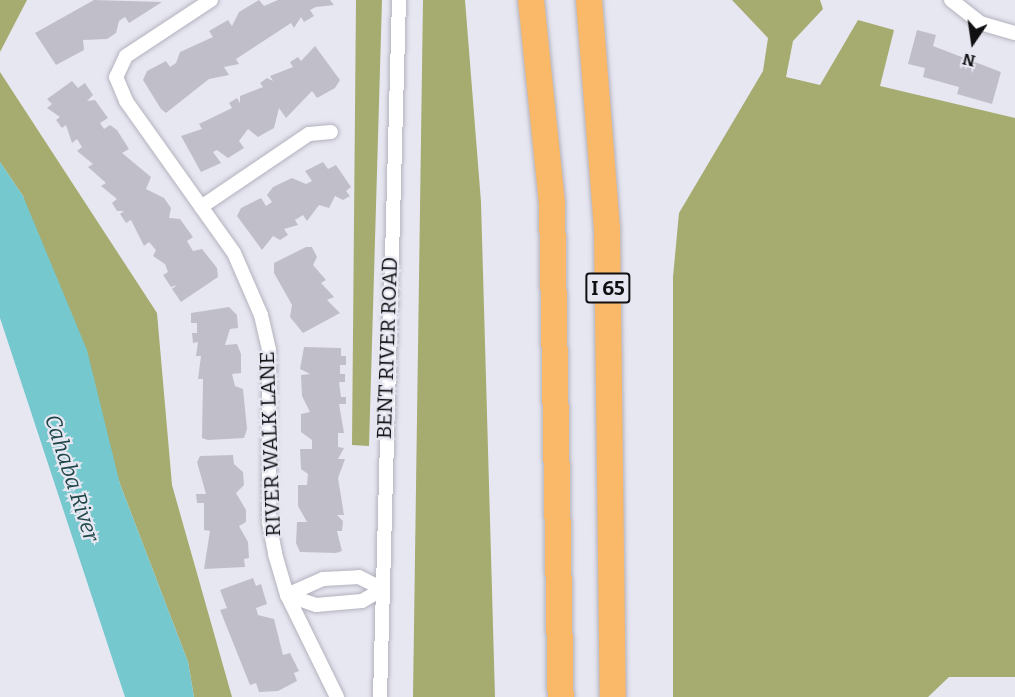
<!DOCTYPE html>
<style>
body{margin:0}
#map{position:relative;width:1015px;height:697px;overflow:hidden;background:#e7e7f2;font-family:Bitter,serif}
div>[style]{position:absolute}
.forest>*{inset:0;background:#a6ab6f}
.water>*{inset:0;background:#74c8ce}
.building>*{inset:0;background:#c0bec9}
.roads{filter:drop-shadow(0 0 2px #b3b2bd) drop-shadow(0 0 2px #b3b2bd)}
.street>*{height:14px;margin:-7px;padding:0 7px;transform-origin:7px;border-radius:7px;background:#fff}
.highway>*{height:26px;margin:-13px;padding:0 13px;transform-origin:13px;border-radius:13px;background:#f9b969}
span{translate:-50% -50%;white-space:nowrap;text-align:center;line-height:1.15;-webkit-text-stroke:4.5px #e7e7f2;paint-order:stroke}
.shield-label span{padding:2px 4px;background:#e7e7f2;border:2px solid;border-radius:4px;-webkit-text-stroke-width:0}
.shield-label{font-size:20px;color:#101013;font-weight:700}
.street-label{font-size:21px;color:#101013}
.water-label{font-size:22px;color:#1d4548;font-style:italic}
.north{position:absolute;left:943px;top:12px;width:60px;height:60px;-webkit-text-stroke:4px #e7e7f2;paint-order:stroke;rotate:193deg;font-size:16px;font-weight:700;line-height:24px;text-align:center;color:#101013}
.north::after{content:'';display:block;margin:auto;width:21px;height:27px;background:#101013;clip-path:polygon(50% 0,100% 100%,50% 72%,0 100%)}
</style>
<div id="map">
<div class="forest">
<i style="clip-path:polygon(0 0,27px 0,0 52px)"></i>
<i style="clip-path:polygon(356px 0,382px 0,369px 446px,352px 445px)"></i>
<i style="clip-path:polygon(423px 0,465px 0,481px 202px,495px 697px,413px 697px)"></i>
<i style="clip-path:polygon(732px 0,820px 0,823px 9px,793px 41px,786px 77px,820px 85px,858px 20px,894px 30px,880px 86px,1015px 118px,1015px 677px,949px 677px,928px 697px,673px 697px,673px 277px,679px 213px,763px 71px,768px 38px)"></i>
<i style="clip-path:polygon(0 72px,157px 313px,172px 485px,232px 697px,194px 697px,188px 662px,120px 484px,23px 196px,0 162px)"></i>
</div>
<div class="water">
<i style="clip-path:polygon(0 162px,23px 196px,87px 350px,120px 484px,188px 662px,194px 697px,125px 697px,0 318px)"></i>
</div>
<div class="building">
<i style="clip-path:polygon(94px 0,162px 2px,129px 23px,125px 17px,119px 21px,116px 33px,107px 39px,83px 40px,84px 50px,56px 65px,35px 33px)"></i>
<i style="clip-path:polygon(259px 0,264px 6px,278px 0,330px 0,334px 5px,316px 7px,310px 10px,314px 16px,304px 22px,301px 17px,294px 28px,291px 23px,236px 59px,239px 64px,224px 67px,229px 75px,209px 79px,166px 113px,161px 109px,143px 80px,147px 71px,166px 61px,170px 67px,176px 63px,180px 52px,213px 37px,209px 31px,228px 20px,232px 26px,239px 12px)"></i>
<i style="clip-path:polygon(917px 30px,936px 35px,933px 46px,1001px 72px,992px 104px,957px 94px,959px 87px,923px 77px,925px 68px,908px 64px)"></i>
<i style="clip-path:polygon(315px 46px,340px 80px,335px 88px,317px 98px,312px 91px,286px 118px,279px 108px,274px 128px,258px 137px,248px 129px,239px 141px,244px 148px,228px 158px,217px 150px,213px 152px,221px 163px,201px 172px,181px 136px,202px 129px,199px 124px,232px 108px,229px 103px,237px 98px,240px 103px,240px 96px,263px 87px,260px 83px,267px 78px,273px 81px,270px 76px,293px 67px,290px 62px,298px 57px,301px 61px)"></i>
<i style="clip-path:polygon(72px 81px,78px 88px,85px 83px,93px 95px,87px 101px,95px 100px,108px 118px,100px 123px,104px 129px,110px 125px,117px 130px,129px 149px,122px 153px,151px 177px,146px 189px,164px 198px,171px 208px,169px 218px,180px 219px,193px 237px,187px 241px,193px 251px,202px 249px,217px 268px,218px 277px,181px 302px,172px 289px,177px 285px,171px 287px,163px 275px,168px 272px,165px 264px,153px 256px,156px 250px,149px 242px,144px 246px,131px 220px,126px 223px,120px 214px,124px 211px,117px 211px,112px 203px,117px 199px,101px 186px,106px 183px,88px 167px,93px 164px,77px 151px,82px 147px,77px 139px,72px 143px,66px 125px,62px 128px,56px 120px,60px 117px,47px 108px,52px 104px,47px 99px)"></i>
<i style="clip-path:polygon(323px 162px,328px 169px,336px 165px,351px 187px,346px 191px,350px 196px,343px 200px,335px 196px,329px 208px,319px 205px,307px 221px,303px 215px,295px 220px,298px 225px,284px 229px,288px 235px,280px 240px,273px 236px,262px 250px,237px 216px,241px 208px,261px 198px,266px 206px,272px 202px,267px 195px,273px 187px,292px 178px,306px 184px,312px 181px,305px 171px)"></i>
<i style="clip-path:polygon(306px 247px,312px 247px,317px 257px,313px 265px,326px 280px,321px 283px,334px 297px,327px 300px,340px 313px,303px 333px,290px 317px,292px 305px,274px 273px,274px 263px)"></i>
<i style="clip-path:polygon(229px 307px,237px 315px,238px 328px,230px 329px,225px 345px,237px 344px,241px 354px,241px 373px,232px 374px,235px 386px,243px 389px,247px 429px,244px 438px,208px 440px,202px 438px,203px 379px,198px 379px,201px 356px,196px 356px,198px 342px,193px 343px,192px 333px,197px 333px,197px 323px,191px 323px,191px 313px)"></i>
<i style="clip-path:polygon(304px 347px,341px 348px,341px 356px,346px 356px,346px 365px,340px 365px,340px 374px,345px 374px,345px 382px,339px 382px,341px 397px,346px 397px,346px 404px,339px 404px,344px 433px,338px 433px,338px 447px,344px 448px,338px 459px,345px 459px,338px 478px,344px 515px,337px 515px,343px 521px,342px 531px,337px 531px,342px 551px,336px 553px,300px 552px,296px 543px,297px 522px,307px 522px,298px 506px,298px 485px,307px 485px,308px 474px,301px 469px,300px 449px,312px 449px,312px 440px,301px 432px,301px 414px,310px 412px,302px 396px,301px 375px,310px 374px,300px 369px)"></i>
<i style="clip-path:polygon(233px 455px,234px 464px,243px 472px,244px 485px,236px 493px,246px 510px,246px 522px,239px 526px,248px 542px,249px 558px,244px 559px,245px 567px,204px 569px,210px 531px,204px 530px,204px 503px,197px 503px,196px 494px,206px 494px,197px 462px,200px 456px)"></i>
<i style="clip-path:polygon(253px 578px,256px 586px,261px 584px,267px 604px,256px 608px,258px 615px,274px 619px,283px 655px,290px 653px,299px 671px,294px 673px,297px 681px,278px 691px,259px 692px,256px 683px,250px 685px,220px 610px,227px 608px,220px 590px)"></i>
</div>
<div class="roads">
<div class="street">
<i style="left:211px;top:0;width:102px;rotate:146.6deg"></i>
<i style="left:126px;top:56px;width:23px;rotate:115deg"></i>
<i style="left:116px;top:77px;width:26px;rotate:67deg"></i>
<i style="left:126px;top:101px;width:186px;rotate:54.6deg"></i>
<i style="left:234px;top:253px;width:68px;rotate:66.5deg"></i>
<i style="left:261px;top:315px;width:36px;rotate:77deg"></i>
<i style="left:269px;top:350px;width:172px;rotate:90deg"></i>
<i style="left:269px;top:522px;width:33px;rotate:79deg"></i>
<i style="left:275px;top:554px;width:43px;rotate:73.7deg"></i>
<i style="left:287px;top:595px;width:114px;rotate:63.9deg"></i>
<i style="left:951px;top:0;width:37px;rotate:38deg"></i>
<i style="left:980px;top:23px;width:36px;rotate:16deg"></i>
<i style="left:201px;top:207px;width:130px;rotate:-34.1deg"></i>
<i style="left:309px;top:134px;width:22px;rotate:-5deg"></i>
<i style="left:287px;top:595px;width:39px;rotate:-24deg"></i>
<i style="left:323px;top:579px;width:36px;rotate:-3deg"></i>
<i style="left:359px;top:577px;width:27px;rotate:27deg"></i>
<i style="left:287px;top:595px;width:31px;rotate:19deg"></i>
<i style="left:316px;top:605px;width:46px;rotate:-5deg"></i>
<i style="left:362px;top:601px;width:24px;rotate:-30deg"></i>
<i style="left:380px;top:697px;width:697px;rotate:-88.44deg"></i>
</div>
<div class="highway">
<i style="left:531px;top:0;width:204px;rotate:84.1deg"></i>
<i style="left:552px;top:203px;width:494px;rotate:89deg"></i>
<i style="left:589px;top:0;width:229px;rotate:85.5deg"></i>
<i style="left:607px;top:228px;width:469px;rotate:89.3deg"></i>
</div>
</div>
<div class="shield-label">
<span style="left:608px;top:288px">I 65</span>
</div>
<div class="street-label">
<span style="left:387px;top:348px;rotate:-88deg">BENT RIVER ROAD</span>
<span style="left:270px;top:444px;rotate:-92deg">RIVER WALK LANE</span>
</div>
<div class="water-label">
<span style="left:72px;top:478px;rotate:72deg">Cahaba River</span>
</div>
<div class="north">N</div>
</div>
